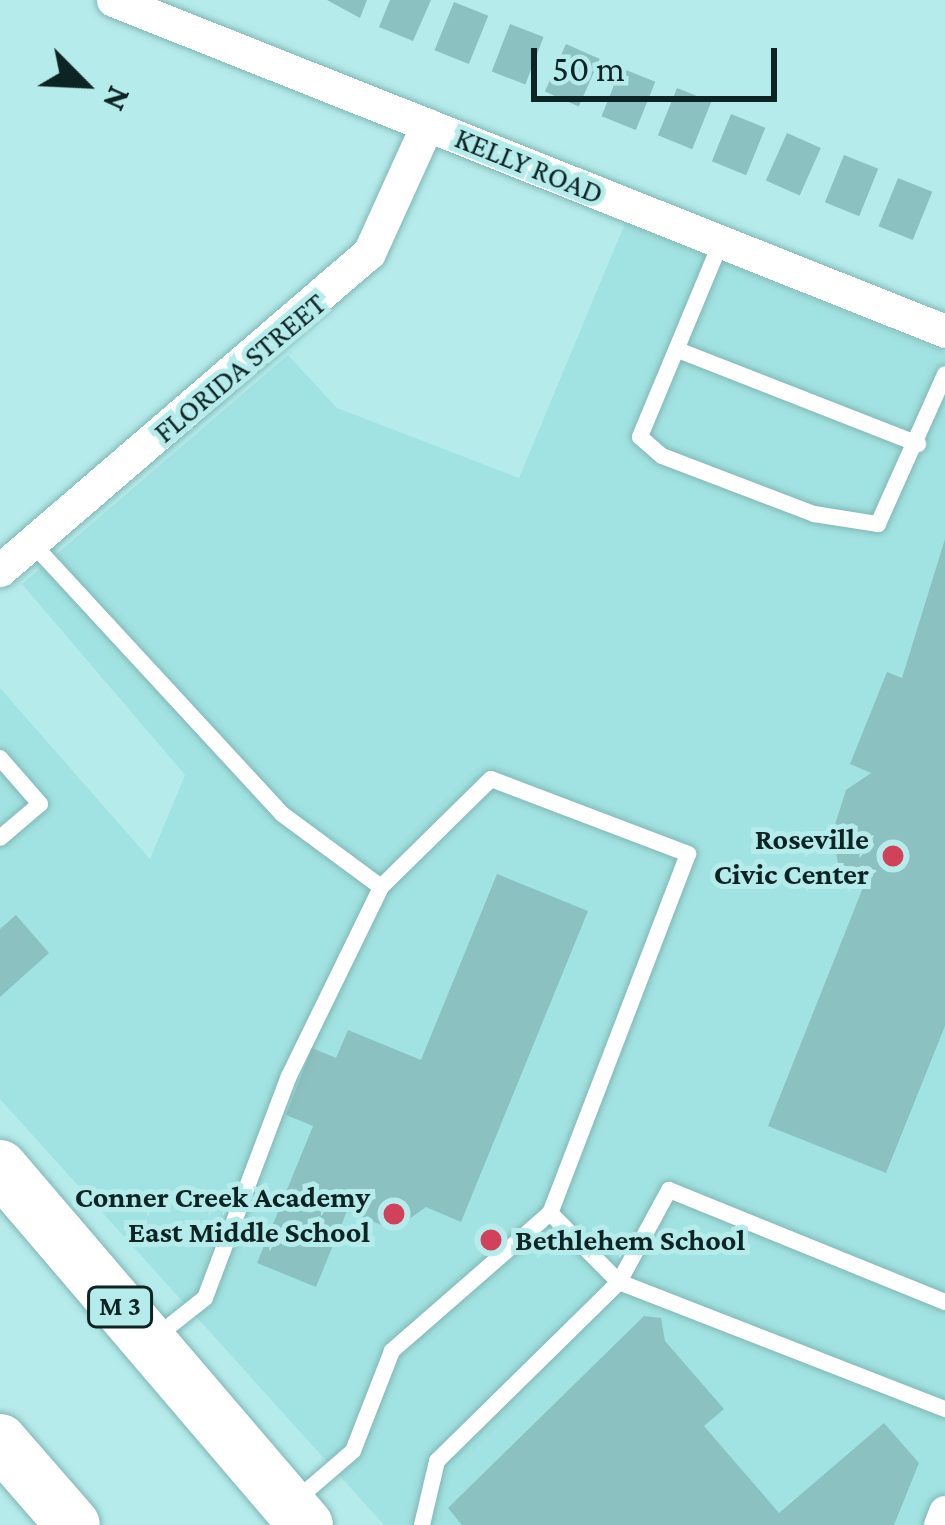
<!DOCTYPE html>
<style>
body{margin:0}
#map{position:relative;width:945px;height:1525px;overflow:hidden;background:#b5eceb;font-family:"Crimson Pro",serif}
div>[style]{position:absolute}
.built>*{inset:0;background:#a1e3e2}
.building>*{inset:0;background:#8bc1c0;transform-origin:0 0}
.roads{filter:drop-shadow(0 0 3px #80b6b5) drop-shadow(0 0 3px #80b6b5)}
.lane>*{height:16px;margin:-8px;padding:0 8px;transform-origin:8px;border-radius:8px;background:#fff}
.street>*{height:33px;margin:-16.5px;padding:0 16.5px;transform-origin:16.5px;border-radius:16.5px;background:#fff}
.primary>*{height:54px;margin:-27px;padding:0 27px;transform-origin:27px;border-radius:27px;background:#fff}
.dots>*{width:33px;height:33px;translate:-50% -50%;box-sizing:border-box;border:6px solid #b5eceb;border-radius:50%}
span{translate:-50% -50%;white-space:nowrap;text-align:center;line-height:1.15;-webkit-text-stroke:10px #b5eceb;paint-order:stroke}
.shield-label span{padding:3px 9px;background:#b5eceb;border:3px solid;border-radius:9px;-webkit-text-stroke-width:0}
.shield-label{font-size:27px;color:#0e2424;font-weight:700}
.street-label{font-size:30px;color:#0e2424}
.poi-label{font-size:30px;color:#0e2424;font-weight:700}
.right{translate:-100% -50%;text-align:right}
.left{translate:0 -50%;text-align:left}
.north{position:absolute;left:24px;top:24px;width:120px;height:120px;-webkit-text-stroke:9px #b5eceb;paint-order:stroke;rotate:114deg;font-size:33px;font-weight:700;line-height:48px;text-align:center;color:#0e2424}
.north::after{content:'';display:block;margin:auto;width:42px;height:54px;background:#0e2424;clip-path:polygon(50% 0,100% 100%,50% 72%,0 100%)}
.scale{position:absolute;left:531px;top:48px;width:246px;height:54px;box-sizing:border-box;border:6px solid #0e2424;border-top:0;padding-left:15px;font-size:36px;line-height:42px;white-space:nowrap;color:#0e2424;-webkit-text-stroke:9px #b5eceb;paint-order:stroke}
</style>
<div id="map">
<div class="built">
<i style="clip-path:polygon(625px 223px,945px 352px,945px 1525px,384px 1525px,0 1099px,0 688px,150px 859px,185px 775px,22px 584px,288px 355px,337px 408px,519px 478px)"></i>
</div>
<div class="building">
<i style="clip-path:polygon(327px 0,367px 0,360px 18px)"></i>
<i style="clip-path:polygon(390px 0,431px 0,413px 41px,379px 27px)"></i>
<i style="left:454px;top:2px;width:37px;height:52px;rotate:22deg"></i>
<i style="left:510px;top:24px;width:36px;height:51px;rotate:21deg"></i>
<i style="left:566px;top:44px;width:37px;height:52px;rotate:24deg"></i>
<i style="left:621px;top:68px;width:37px;height:52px;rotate:22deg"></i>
<i style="left:677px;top:88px;width:37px;height:51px;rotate:22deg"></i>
<i style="left:731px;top:114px;width:37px;height:51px;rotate:22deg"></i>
<i style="left:787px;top:133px;width:37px;height:52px;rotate:24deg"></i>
<i style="left:844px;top:155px;width:37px;height:51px;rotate:22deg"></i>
<i style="left:898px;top:178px;width:37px;height:52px;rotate:22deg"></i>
<i style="clip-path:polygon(945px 539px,945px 1026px,886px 1173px,768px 1126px,868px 875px,838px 863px,832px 834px,846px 790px,871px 773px,850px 764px,887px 672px,902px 678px)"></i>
<i style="clip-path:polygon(497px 874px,588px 911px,461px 1222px,426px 1207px,394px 1230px,347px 1211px,316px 1287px,257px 1263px,313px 1126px,286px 1115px,312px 1048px,336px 1058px,348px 1030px,421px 1060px)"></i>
<i style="clip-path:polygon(16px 915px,49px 953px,0 997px,0 929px)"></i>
<i style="clip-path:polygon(644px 1316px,661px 1318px,665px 1341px,724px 1409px,704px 1426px,779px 1513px,884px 1423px,919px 1463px,894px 1525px,462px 1525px,448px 1508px)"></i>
</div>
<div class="roads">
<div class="lane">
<i style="left:721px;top:242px;width:211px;rotate:112.6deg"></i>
<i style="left:640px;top:437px;width:29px;rotate:41deg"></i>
<i style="left:662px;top:456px;width:163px;rotate:20.9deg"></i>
<i style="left:814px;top:514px;width:65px;rotate:8.9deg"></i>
<i style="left:878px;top:524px;width:164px;rotate:-65.9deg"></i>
<i style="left:678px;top:350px;width:258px;rotate:21.4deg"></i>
<i style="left:32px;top:543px;width:369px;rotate:47.3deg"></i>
<i style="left:282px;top:814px;width:123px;rotate:36.4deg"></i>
<i style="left:381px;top:887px;width:154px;rotate:-44.5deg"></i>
<i style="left:491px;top:779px;width:211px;rotate:20.8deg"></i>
<i style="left:688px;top:854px;width:385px;rotate:111deg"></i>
<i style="left:550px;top:1213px;width:210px;rotate:138.9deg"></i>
<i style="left:392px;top:1351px;width:107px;rotate:111.3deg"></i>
<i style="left:353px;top:1451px;width:77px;rotate:139.2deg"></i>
<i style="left:0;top:758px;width:61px;rotate:49deg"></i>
<i style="left:40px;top:804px;width:52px;rotate:139.6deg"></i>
<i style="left:945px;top:1302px;width:298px;rotate:-157.9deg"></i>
<i style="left:669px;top:1190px;width:105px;rotate:118.5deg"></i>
<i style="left:619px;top:1282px;width:350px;rotate:21.3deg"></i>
<i style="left:157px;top:1336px;width:61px;rotate:-38.4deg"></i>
<i style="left:205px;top:1298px;width:237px;rotate:-69.3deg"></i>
<i style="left:289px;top:1076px;width:210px;rotate:-64deg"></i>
<i style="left:422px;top:1525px;width:66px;rotate:-76.8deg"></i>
<i style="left:437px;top:1461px;width:255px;rotate:-44.5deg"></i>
<i style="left:619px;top:1282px;width:98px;rotate:-135deg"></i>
</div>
<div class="street">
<i style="left:113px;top:0;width:895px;rotate:21.69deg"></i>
<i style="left:0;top:570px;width:486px;rotate:-40.7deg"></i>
<i style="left:369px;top:253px;width:141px;rotate:-65.6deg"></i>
<i style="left:940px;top:1525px;width:14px;rotate:-69deg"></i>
</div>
<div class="primary">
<i style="left:0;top:1167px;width:471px;rotate:49.5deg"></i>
<i style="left:0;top:1441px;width:111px;rotate:49deg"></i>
</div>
</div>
<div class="dots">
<i style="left:893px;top:856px;background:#d14159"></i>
<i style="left:394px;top:1214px;background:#d14159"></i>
<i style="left:491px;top:1240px;background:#d14159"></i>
</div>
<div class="shield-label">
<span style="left:120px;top:1307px">M 3</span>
</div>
<div class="street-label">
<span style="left:529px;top:166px;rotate:22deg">KELLY ROAD</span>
<span style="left:240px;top:368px;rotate:-40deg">FLORIDA STREET</span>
</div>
<div class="poi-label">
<span class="right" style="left:869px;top:856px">Roseville<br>Civic Center</span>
<span class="right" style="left:370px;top:1214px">Conner Creek Academy<br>East Middle School</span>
<span class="left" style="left:515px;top:1240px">Bethlehem School</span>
</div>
<div class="north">N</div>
<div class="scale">50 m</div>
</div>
